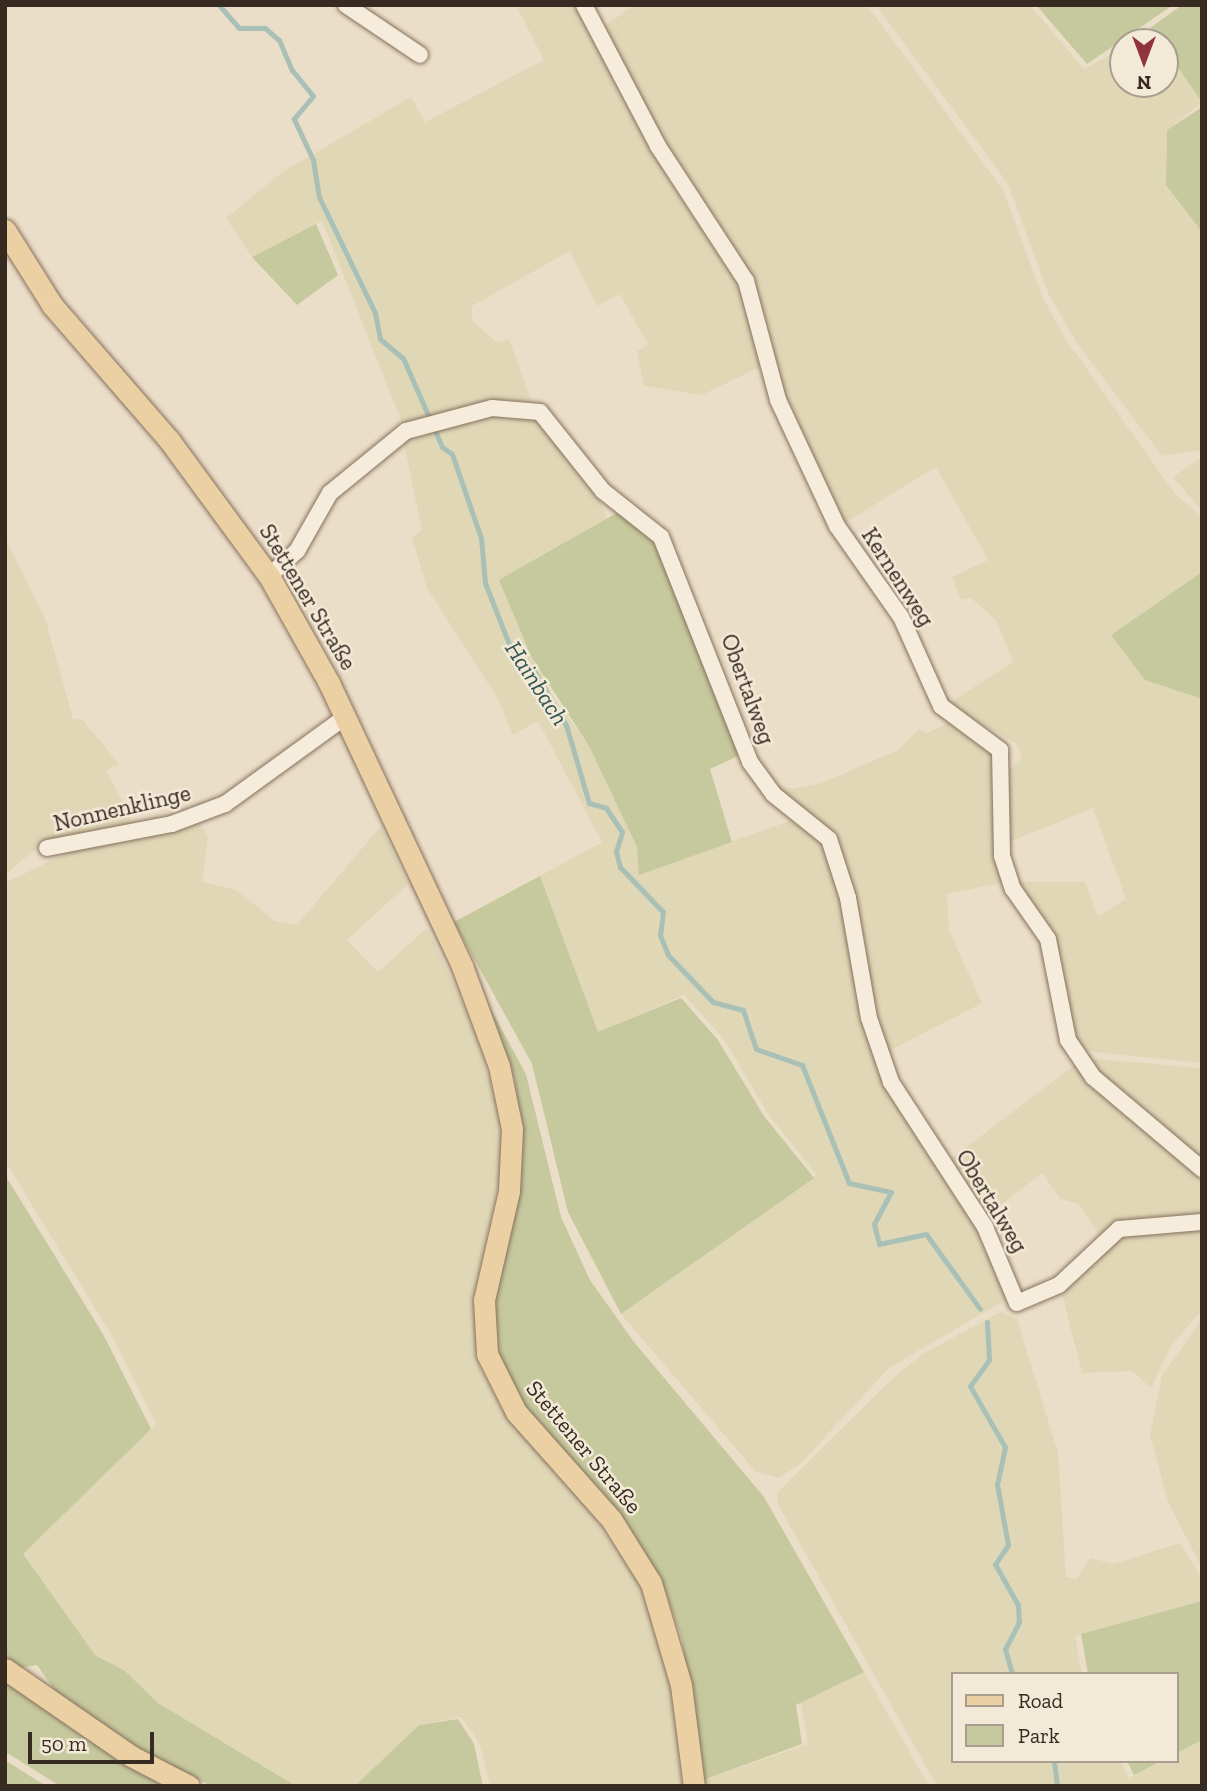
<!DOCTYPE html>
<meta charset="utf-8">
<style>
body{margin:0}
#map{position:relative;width:1207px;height:1791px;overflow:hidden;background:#ebdec8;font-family:"Zilla Slab",serif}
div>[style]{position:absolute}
.farmland>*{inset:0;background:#e0d7b6}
.green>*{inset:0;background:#c6c99d}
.stream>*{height:5px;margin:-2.5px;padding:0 2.5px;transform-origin:2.5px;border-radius:2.5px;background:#a9c0b7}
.roads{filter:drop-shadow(0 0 2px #86715e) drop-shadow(0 0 2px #86715e)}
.minor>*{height:16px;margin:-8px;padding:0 8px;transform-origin:8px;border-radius:8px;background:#f6ecdb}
.major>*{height:21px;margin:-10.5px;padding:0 10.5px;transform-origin:10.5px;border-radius:10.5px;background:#ebd0a4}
span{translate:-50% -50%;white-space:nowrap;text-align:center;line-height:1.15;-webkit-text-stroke:5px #f3e9d7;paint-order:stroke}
.street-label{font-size:23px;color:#372a21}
.water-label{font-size:24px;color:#315651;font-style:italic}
.frame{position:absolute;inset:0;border:7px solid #372a21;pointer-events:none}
.legend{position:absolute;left:951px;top:1672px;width:228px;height:91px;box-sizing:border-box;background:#f3e9d7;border:2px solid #a89d8e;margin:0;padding:9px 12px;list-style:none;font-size:21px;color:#372a21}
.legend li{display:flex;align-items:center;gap:14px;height:35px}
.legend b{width:35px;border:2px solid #a89d8e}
.north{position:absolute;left:1109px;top:28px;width:70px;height:70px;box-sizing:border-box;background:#f3e9d7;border:2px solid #a89d8e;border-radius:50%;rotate:180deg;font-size:19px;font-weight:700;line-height:28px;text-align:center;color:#372a21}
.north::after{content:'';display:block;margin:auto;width:24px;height:32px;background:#90333a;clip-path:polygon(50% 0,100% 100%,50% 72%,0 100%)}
.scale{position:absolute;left:28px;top:1732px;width:126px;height:32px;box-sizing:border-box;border:4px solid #372a21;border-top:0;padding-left:9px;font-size:21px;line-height:24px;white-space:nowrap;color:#372a21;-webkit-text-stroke:5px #f3e9d7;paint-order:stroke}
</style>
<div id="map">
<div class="farmland">
<i style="clip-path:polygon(516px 5px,579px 5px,742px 282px,764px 365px,702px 395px,644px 386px,637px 351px,648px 345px,620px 294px,597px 306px,570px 251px,472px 306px,472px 321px,498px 343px,509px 339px,531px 400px,403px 425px,322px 221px,252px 257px,226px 218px,284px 171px,411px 97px,425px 122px,544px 60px)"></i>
<i style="clip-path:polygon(633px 5px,867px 5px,1003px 190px,1043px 298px,1065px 338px,1175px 494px,1202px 517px,1202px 572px,1111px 635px,1145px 679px,1202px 699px,1202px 1063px,1093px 1052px,1075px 1044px,1065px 996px,1021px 882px,1085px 882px,1098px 917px,1126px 899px,1093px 808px,1004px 844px,1007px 773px,1022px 757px,1016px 743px,946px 705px,1013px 662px,996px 620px,971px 598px,961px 600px,952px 577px,988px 560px,936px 467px,843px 524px,781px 388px,764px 325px,601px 30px)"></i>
<i style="clip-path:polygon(876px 5px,1030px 5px,1084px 69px,1123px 48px,1123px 84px,1165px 84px,1165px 50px,1202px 102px,1167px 130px,1166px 184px,1202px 232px,1202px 450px,1162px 456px,1077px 343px,1049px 295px,1008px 184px)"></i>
<i style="clip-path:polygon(1150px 28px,1160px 42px,1131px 42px)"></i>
<i style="clip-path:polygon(472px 415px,536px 415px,594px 487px,607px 518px,500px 581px,551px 693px,589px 746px,637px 847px,639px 874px,798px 818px,829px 846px,869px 1032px,975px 1217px,1007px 1299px,889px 1368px,800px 1464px,779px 1478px,756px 1472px,621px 1314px,817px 1175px,768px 1114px,723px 1038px,684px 995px,598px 1033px,540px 876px,602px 842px,538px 721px,513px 735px,498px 699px,427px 588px,412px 537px,422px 530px,403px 440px)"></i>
<i style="clip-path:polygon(1202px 457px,1202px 511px,1173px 477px)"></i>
<i style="clip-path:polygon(5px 537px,46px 621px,73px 719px,82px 719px,119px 764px,106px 770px,134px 825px,39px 846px,5px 875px)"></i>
<i style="clip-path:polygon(951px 721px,995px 752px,1005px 882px,947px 894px,949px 930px,982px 1003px,883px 1054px,829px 829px,769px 782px,793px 789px,822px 783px,898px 750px,919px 729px,928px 733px)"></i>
<i style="clip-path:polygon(198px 821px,208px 837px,202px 882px,236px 890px,275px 921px,297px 925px,381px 826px,408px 884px,347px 940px,378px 972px,427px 928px,473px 1023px,500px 1115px,501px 1172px,473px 1300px,479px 1366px,509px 1421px,586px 1505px,639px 1584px,670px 1681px,682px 1786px,490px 1786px,479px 1742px,461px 1717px,419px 1725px,355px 1786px,296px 1786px,158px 1703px,125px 1671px,95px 1655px,22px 1554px,156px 1424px,112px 1336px,5px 1161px,5px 883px,82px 846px)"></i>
<i style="clip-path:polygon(1095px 1059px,1202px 1068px,1202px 1166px,1092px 1066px)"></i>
<i style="clip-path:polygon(1076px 1064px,1202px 1174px,1202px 1310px,1171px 1346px,1151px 1388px,1133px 1371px,1082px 1373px,1061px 1290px,1105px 1243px,1079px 1204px,1061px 1199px,1042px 1173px,984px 1218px,947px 1162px)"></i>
<i style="clip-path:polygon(1001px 1312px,1017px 1319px,1058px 1453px,1066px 1577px,1076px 1579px,1091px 1558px,1113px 1564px,1180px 1543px,1202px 1579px,1202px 1601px,1075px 1636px,1082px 1674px,953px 1674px,953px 1761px,1120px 1761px,1129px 1778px,1161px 1761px,1177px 1761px,1177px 1753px,1202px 1740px,1202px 1786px,937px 1786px,778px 1505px,777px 1493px,891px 1380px,924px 1353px)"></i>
<i style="clip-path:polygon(1202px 1319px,1202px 1568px,1168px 1502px,1150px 1435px,1162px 1376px)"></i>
<i style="clip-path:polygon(864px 1672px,929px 1786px,703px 1786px,703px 1780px,808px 1744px,801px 1702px)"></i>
</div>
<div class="green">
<i style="clip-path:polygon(1036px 5px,1173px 5px,1087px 64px)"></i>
<i style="clip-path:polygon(1182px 5px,1202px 5px,1202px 102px,1150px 28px)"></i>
<i style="clip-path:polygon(1202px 107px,1202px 232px,1166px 185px,1167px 130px)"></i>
<i style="clip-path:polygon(316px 224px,338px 275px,297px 305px,252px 257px)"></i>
<i style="clip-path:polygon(620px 511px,653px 533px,742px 754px,710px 769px,732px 842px,639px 875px,637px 847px,589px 746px,531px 656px,499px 580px)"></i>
<i style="clip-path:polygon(1202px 572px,1202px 699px,1145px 680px,1111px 635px)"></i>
<i style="clip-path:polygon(540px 876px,598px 1032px,681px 998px,718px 1040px,764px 1116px,814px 1178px,621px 1314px,568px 1212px,532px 1064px,454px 922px)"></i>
<i style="clip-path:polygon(483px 995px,526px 1074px,561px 1217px,590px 1280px,634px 1342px,764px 1497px,864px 1672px,796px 1705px,802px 1744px,703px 1780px,682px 1639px,661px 1580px,623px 1517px,521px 1402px,496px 1352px,494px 1300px,520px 1192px,523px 1139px,514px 1076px)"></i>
<i style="clip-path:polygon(5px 1175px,103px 1334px,151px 1429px,23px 1554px,95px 1655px,125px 1671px,158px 1703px,296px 1786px,211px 1786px,144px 1753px,56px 1692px,37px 1665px,20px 1668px,5px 1658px)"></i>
<i style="clip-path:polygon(1202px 1601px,1202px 1740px,1177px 1753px,1177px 1674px,1088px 1674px,1081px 1634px)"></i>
<i style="clip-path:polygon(5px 1682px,116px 1759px,163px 1786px,60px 1786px,12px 1756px,5px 1752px)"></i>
<i style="clip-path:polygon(458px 1719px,474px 1744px,483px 1786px,355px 1786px,419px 1725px)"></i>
<i style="clip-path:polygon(5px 1760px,16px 1767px,46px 1786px,5px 1786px)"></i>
<i style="clip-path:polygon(1127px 1761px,1161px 1761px,1134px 1775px)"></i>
</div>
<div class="stream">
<i style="left:219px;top:5px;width:30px;rotate:49deg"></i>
<i style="left:239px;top:28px;width:26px"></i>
<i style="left:265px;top:28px;width:18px;rotate:41deg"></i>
<i style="left:279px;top:40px;width:33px;rotate:67deg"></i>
<i style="left:292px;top:70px;width:33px;rotate:51deg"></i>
<i style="left:313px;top:96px;width:30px;rotate:130deg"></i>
<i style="left:294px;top:119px;width:45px;rotate:65.1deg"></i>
<i style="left:313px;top:160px;width:37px;rotate:81deg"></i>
<i style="left:319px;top:197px;width:129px;rotate:64.2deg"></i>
<i style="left:375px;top:313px;width:26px;rotate:79deg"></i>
<i style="left:380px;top:339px;width:30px;rotate:40deg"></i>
<i style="left:403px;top:358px;width:97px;rotate:66.3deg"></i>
<i style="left:442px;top:447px;width:12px;rotate:35deg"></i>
<i style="left:452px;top:454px;width:89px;rotate:71deg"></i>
<i style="left:481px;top:538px;width:45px;rotate:84.9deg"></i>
<i style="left:485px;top:583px;width:71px;rotate:68.5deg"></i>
<i style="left:511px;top:649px;width:32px;rotate:44deg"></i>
<i style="left:534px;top:671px;width:63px;rotate:59.3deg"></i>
<i style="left:566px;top:725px;width:81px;rotate:73.6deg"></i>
<i style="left:589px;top:803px;width:18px;rotate:16deg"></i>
<i style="left:606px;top:808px;width:29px;rotate:56deg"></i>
<i style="left:622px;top:832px;width:21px;rotate:107deg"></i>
<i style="left:616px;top:852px;width:16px;rotate:75deg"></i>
<i style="left:620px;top:867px;width:62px;rotate:46.3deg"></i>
<i style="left:663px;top:912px;width:23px;rotate:97deg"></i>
<i style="left:660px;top:935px;width:22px;rotate:68deg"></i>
<i style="left:668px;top:955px;width:65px;rotate:46.2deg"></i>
<i style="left:713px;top:1002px;width:31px;rotate:15deg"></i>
<i style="left:743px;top:1010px;width:41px;rotate:71.6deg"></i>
<i style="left:756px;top:1049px;width:49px;rotate:19.2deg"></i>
<i style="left:802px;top:1065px;width:127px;rotate:68.3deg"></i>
<i style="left:849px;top:1183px;width:43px;rotate:12.1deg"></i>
<i style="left:891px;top:1192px;width:36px;rotate:118deg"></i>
<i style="left:874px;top:1224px;width:21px;rotate:76deg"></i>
<i style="left:879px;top:1244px;width:48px;rotate:-12deg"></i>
<i style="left:926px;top:1234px;width:92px;rotate:54.2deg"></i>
<i style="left:987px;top:1322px;width:38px;rotate:87deg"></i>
<i style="left:989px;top:1360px;width:32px;rotate:126deg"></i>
<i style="left:970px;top:1386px;width:70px;rotate:60.2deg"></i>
<i style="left:1005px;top:1447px;width:38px;rotate:102deg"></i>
<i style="left:997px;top:1484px;width:62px;rotate:79.8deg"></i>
<i style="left:1008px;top:1545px;width:23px;rotate:124deg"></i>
<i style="left:995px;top:1564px;width:47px;rotate:60.7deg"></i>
<i style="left:1018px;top:1605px;width:17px;rotate:87deg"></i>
<i style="left:1019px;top:1622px;width:30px;rotate:117deg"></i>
<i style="left:1005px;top:1649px;width:26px;rotate:74deg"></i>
<i style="left:1054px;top:1761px;width:25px;rotate:83deg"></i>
</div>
<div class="roads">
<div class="minor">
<i style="left:346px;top:5px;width:89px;rotate:34deg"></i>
<i style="left:584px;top:5px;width:159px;rotate:62.3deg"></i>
<i style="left:658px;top:146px;width:161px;rotate:56.9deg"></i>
<i style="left:746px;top:281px;width:123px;rotate:74.9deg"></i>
<i style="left:778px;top:400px;width:139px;rotate:64.9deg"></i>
<i style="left:837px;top:526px;width:111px;rotate:54.9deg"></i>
<i style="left:901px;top:617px;width:98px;rotate:65.8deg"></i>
<i style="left:941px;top:706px;width:74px;rotate:36.7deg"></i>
<i style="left:1000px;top:750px;width:106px;rotate:88.9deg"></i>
<i style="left:1002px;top:856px;width:35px;rotate:72deg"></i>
<i style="left:1013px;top:889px;width:61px;rotate:55deg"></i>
<i style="left:1048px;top:939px;width:103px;rotate:78.8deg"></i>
<i style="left:1068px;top:1040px;width:45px;rotate:56deg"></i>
<i style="left:1093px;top:1077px;width:143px;rotate:40.2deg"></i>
<i style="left:269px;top:576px;width:38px;rotate:-42deg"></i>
<i style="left:297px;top:551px;width:67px;rotate:-60.4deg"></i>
<i style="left:330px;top:493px;width:98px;rotate:-39.2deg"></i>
<i style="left:406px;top:431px;width:89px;rotate:-15deg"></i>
<i style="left:492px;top:408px;width:48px;rotate:4.8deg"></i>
<i style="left:540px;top:412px;width:101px;rotate:51.4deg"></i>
<i style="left:603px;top:491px;width:74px;rotate:38.4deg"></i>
<i style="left:661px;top:537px;width:242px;rotate:68.4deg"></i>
<i style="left:750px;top:762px;width:39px;rotate:54deg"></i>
<i style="left:773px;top:794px;width:72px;rotate:38.8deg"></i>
<i style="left:829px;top:839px;width:62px;rotate:72.1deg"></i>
<i style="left:848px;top:898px;width:122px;rotate:80.1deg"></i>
<i style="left:869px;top:1018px;width:68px;rotate:71deg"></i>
<i style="left:891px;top:1082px;width:173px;rotate:57deg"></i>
<i style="left:985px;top:1227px;width:82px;rotate:67.2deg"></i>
<i style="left:1017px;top:1303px;width:46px;rotate:-23.2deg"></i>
<i style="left:1059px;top:1285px;width:82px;rotate:-43deg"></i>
<i style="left:1119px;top:1229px;width:83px;rotate:-4.8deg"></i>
<i style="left:47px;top:848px;width:127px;rotate:-10.9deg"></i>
<i style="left:172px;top:824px;width:57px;rotate:-20.7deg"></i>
<i style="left:225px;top:804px;width:148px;rotate:-35.9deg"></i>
</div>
<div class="major">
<i style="left:5px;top:230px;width:89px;rotate:57.9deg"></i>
<i style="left:52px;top:305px;width:179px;rotate:49.1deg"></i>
<i style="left:169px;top:440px;width:169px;rotate:53.7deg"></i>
<i style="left:269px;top:576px;width:123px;rotate:60.7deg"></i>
<i style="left:329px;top:683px;width:313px;rotate:64.8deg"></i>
<i style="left:462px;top:966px;width:107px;rotate:69.7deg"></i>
<i style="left:499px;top:1066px;width:64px;rotate:78.3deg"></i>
<i style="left:512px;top:1129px;width:62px;rotate:92.8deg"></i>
<i style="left:509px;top:1191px;width:112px;rotate:102.9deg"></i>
<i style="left:484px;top:1300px;width:54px;rotate:86.8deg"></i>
<i style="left:487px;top:1354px;width:65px;rotate:63.4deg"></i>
<i style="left:516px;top:1412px;width:143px;rotate:48.4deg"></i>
<i style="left:611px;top:1519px;width:75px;rotate:58deg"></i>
<i style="left:651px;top:1583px;width:106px;rotate:73.6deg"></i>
<i style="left:681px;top:1685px;width:102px;rotate:82.7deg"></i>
<i style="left:5px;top:1669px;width:153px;rotate:34.6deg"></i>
<i style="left:131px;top:1756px;width:65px;rotate:27.3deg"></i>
</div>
</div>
<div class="street-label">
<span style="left:898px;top:577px;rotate:57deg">Kernenweg</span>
<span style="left:308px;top:597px;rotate:59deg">Stettener Straße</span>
<span style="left:748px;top:689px;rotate:70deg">Obertalweg</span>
<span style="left:122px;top:808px;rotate:-13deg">Nonnenklinge</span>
<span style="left:992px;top:1201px;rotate:59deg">Obertalweg</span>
<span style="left:584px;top:1447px;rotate:50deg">Stettener Straße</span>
</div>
<div class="water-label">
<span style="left:537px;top:683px;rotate:57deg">Hainbach</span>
</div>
<div class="frame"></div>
<ul class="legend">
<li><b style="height:9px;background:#ebd0a4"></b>Road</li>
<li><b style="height:19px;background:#c6c99d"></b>Park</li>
</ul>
<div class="north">N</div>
<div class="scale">50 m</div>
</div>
